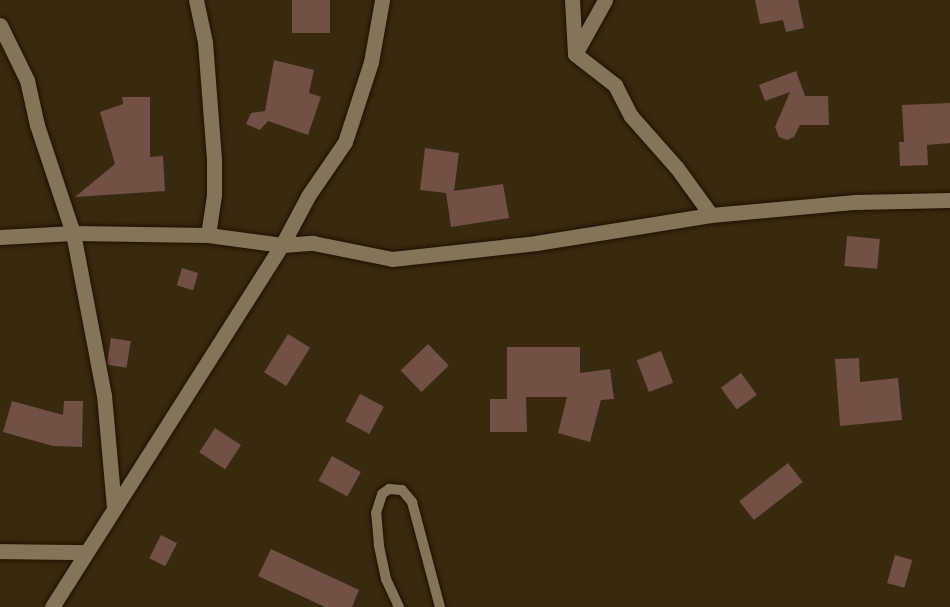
<!DOCTYPE html>
<style>
body{margin:0}
#map{position:relative;width:950px;height:607px;overflow:hidden;background:#372a0e;font-family:"Roboto Condensed",sans-serif}
div>[style]{position:absolute}
.building>*{inset:0;background:#715048;transform-origin:0 0}
.roads{filter:drop-shadow(0 0 2px #1e1200) drop-shadow(0 0 2px #1e1200)}
.service>*{height:10px;margin:-5px;padding:0 5px;transform-origin:5px;border-radius:5px;background:#837557}
.minor>*{height:15px;margin:-7.5px;padding:0 7.5px;transform-origin:7.5px;border-radius:7.5px;background:#837557}
span{translate:-50% -50%;white-space:nowrap;text-align:center;line-height:1.15;-webkit-text-stroke:4.5px #372a0e;paint-order:stroke}
</style>
<div id="map">
<div class="building">
<i style="left:292px;top:0;width:38px;height:33px"></i>
<i style="clip-path:polygon(755px 0,798px 0,804px 28px,786px 32px,783px 20px,760px 24px)"></i>
<i style="clip-path:polygon(274px 60px,314px 70px,309px 93px,321px 97px,308px 135px,268px 121px,260px 130px,246px 124px,251px 113px,265px 111px)"></i>
<i style="clip-path:polygon(796px 71px,805px 96px,828px 96px,829px 125px,800px 125px,794px 137px,787px 140px,779px 137px,775px 127px,790px 92px,765px 101px,759px 85px)"></i>
<i style="clip-path:polygon(122px 97px,150px 97px,150px 157px,163px 156px,165px 191px,75px 197px,115px 164px,100px 112px,123px 104px)"></i>
<i style="clip-path:polygon(950px 103px,950px 143px,927px 145px,928px 165px,900px 166px,899px 142px,904px 142px,902px 105px)"></i>
<i style="clip-path:polygon(425px 148px,459px 153px,454px 191px,503px 184px,509px 218px,451px 227px,446px 193px,420px 190px)"></i>
<i style="left:847px;top:236px;width:33px;height:30px;rotate:5deg"></i>
<i style="left:182px;top:268px;width:17px;height:18px;rotate:17deg"></i>
<i style="left:288px;top:334px;width:26px;height:45px;rotate:32deg"></i>
<i style="left:111px;top:338px;width:20px;height:27px;rotate:9deg"></i>
<i style="left:428px;top:344px;width:30px;height:38px;rotate:46deg"></i>
<i style="clip-path:polygon(507px 347px,580px 347px,580px 373px,610px 369px,614px 399px,601px 400px,590px 442px,558px 433px,567px 397px,526px 397px,527px 432px,490px 432px,490px 399px,507px 399px)"></i>
<i style="left:661px;top:351px;width:34px;height:26px;rotate:69deg"></i>
<i style="clip-path:polygon(859px 358px,860px 382px,898px 378px,902px 420px,840px 426px,835px 359px)"></i>
<i style="left:741px;top:373px;width:27px;height:25px;rotate:54deg"></i>
<i style="left:360px;top:394px;width:27px;height:31px;rotate:28deg"></i>
<i style="clip-path:polygon(12px 401px,63px 415px,64px 401px,83px 401px,82px 447px,53px 446px,3px 432px)"></i>
<i style="left:215px;top:428px;width:31px;height:29px;rotate:33deg"></i>
<i style="left:332px;top:456px;width:33px;height:28px;rotate:29deg"></i>
<i style="left:788px;top:463px;width:24px;height:62px;rotate:52deg"></i>
<i style="left:161px;top:535px;width:18px;height:26px;rotate:27deg"></i>
<i style="clip-path:polygon(271px 549px,359px 590px,352px 607px,325px 607px,258px 576px)"></i>
<i style="left:895px;top:555px;width:18px;height:29px;rotate:16deg"></i>
</div>
<div class="roads">
<div class="service">
<i style="left:399px;top:607px;width:31px;rotate:-115deg"></i>
<i style="left:386px;top:579px;width:35px;rotate:-102deg"></i>
<i style="left:379px;top:545px;width:32px;rotate:-95deg"></i>
<i style="left:376px;top:513px;width:20px;rotate:-72deg"></i>
<i style="left:382px;top:494px;width:9px;rotate:-36deg"></i>
<i style="left:389px;top:489px;width:13px;rotate:4deg"></i>
<i style="left:402px;top:490px;width:16px;rotate:50deg"></i>
<i style="left:412px;top:502px;width:109px;rotate:75.1deg"></i>
</div>
<div class="minor">
<i style="left:196px;top:0;width:43px;rotate:77.9deg"></i>
<i style="left:205px;top:42px;width:117px;rotate:85.6deg"></i>
<i style="left:214px;top:159px;width:36px;rotate:90deg"></i>
<i style="left:214px;top:195px;width:40px;rotate:98.5deg"></i>
<i style="left:572px;top:0;width:54px;rotate:86.8deg"></i>
<i style="left:575px;top:54px;width:51px;rotate:37.8deg"></i>
<i style="left:615px;top:85px;width:35px;rotate:63deg"></i>
<i style="left:631px;top:116px;width:69px;rotate:48.5deg"></i>
<i style="left:677px;top:168px;width:58px;rotate:54.1deg"></i>
<i style="left:0;top:25px;width:61px;rotate:63.9deg"></i>
<i style="left:27px;top:80px;width:46px;rotate:77.5deg"></i>
<i style="left:37px;top:125px;width:114px;rotate:71.6deg"></i>
<i style="left:73px;top:233px;width:165px;rotate:79.2deg"></i>
<i style="left:104px;top:395px;width:111px;rotate:84.9deg"></i>
<i style="left:575px;top:54px;width:62px;rotate:-60.9deg"></i>
<i style="left:0;top:237px;width:73px;rotate:-3.1deg"></i>
<i style="left:73px;top:233px;width:135px;rotate:0.8deg"></i>
<i style="left:208px;top:235px;width:75px;rotate:7.7deg"></i>
<i style="left:282px;top:245px;width:31px;rotate:-4deg"></i>
<i style="left:313px;top:243px;width:81px;rotate:11.4deg"></i>
<i style="left:392px;top:259px;width:145px;rotate:-6.3deg"></i>
<i style="left:536px;top:243px;width:177px;rotate:-9.1deg"></i>
<i style="left:711px;top:215px;width:145px;rotate:-5.2deg"></i>
<i style="left:855px;top:202px;width:95px;rotate:-1.2deg"></i>
<i style="left:0;top:551px;width:86px;rotate:0.7deg"></i>
<i style="left:52px;top:607px;width:429px;rotate:-57.6deg"></i>
<i style="left:282px;top:245px;width:55px;rotate:-62deg"></i>
<i style="left:308px;top:196px;width:65px;rotate:-55.6deg"></i>
<i style="left:345px;top:142px;width:84px;rotate:-72deg"></i>
<i style="left:371px;top:62px;width:63px;rotate:-79.9deg"></i>
</div>
</div>
</div>
